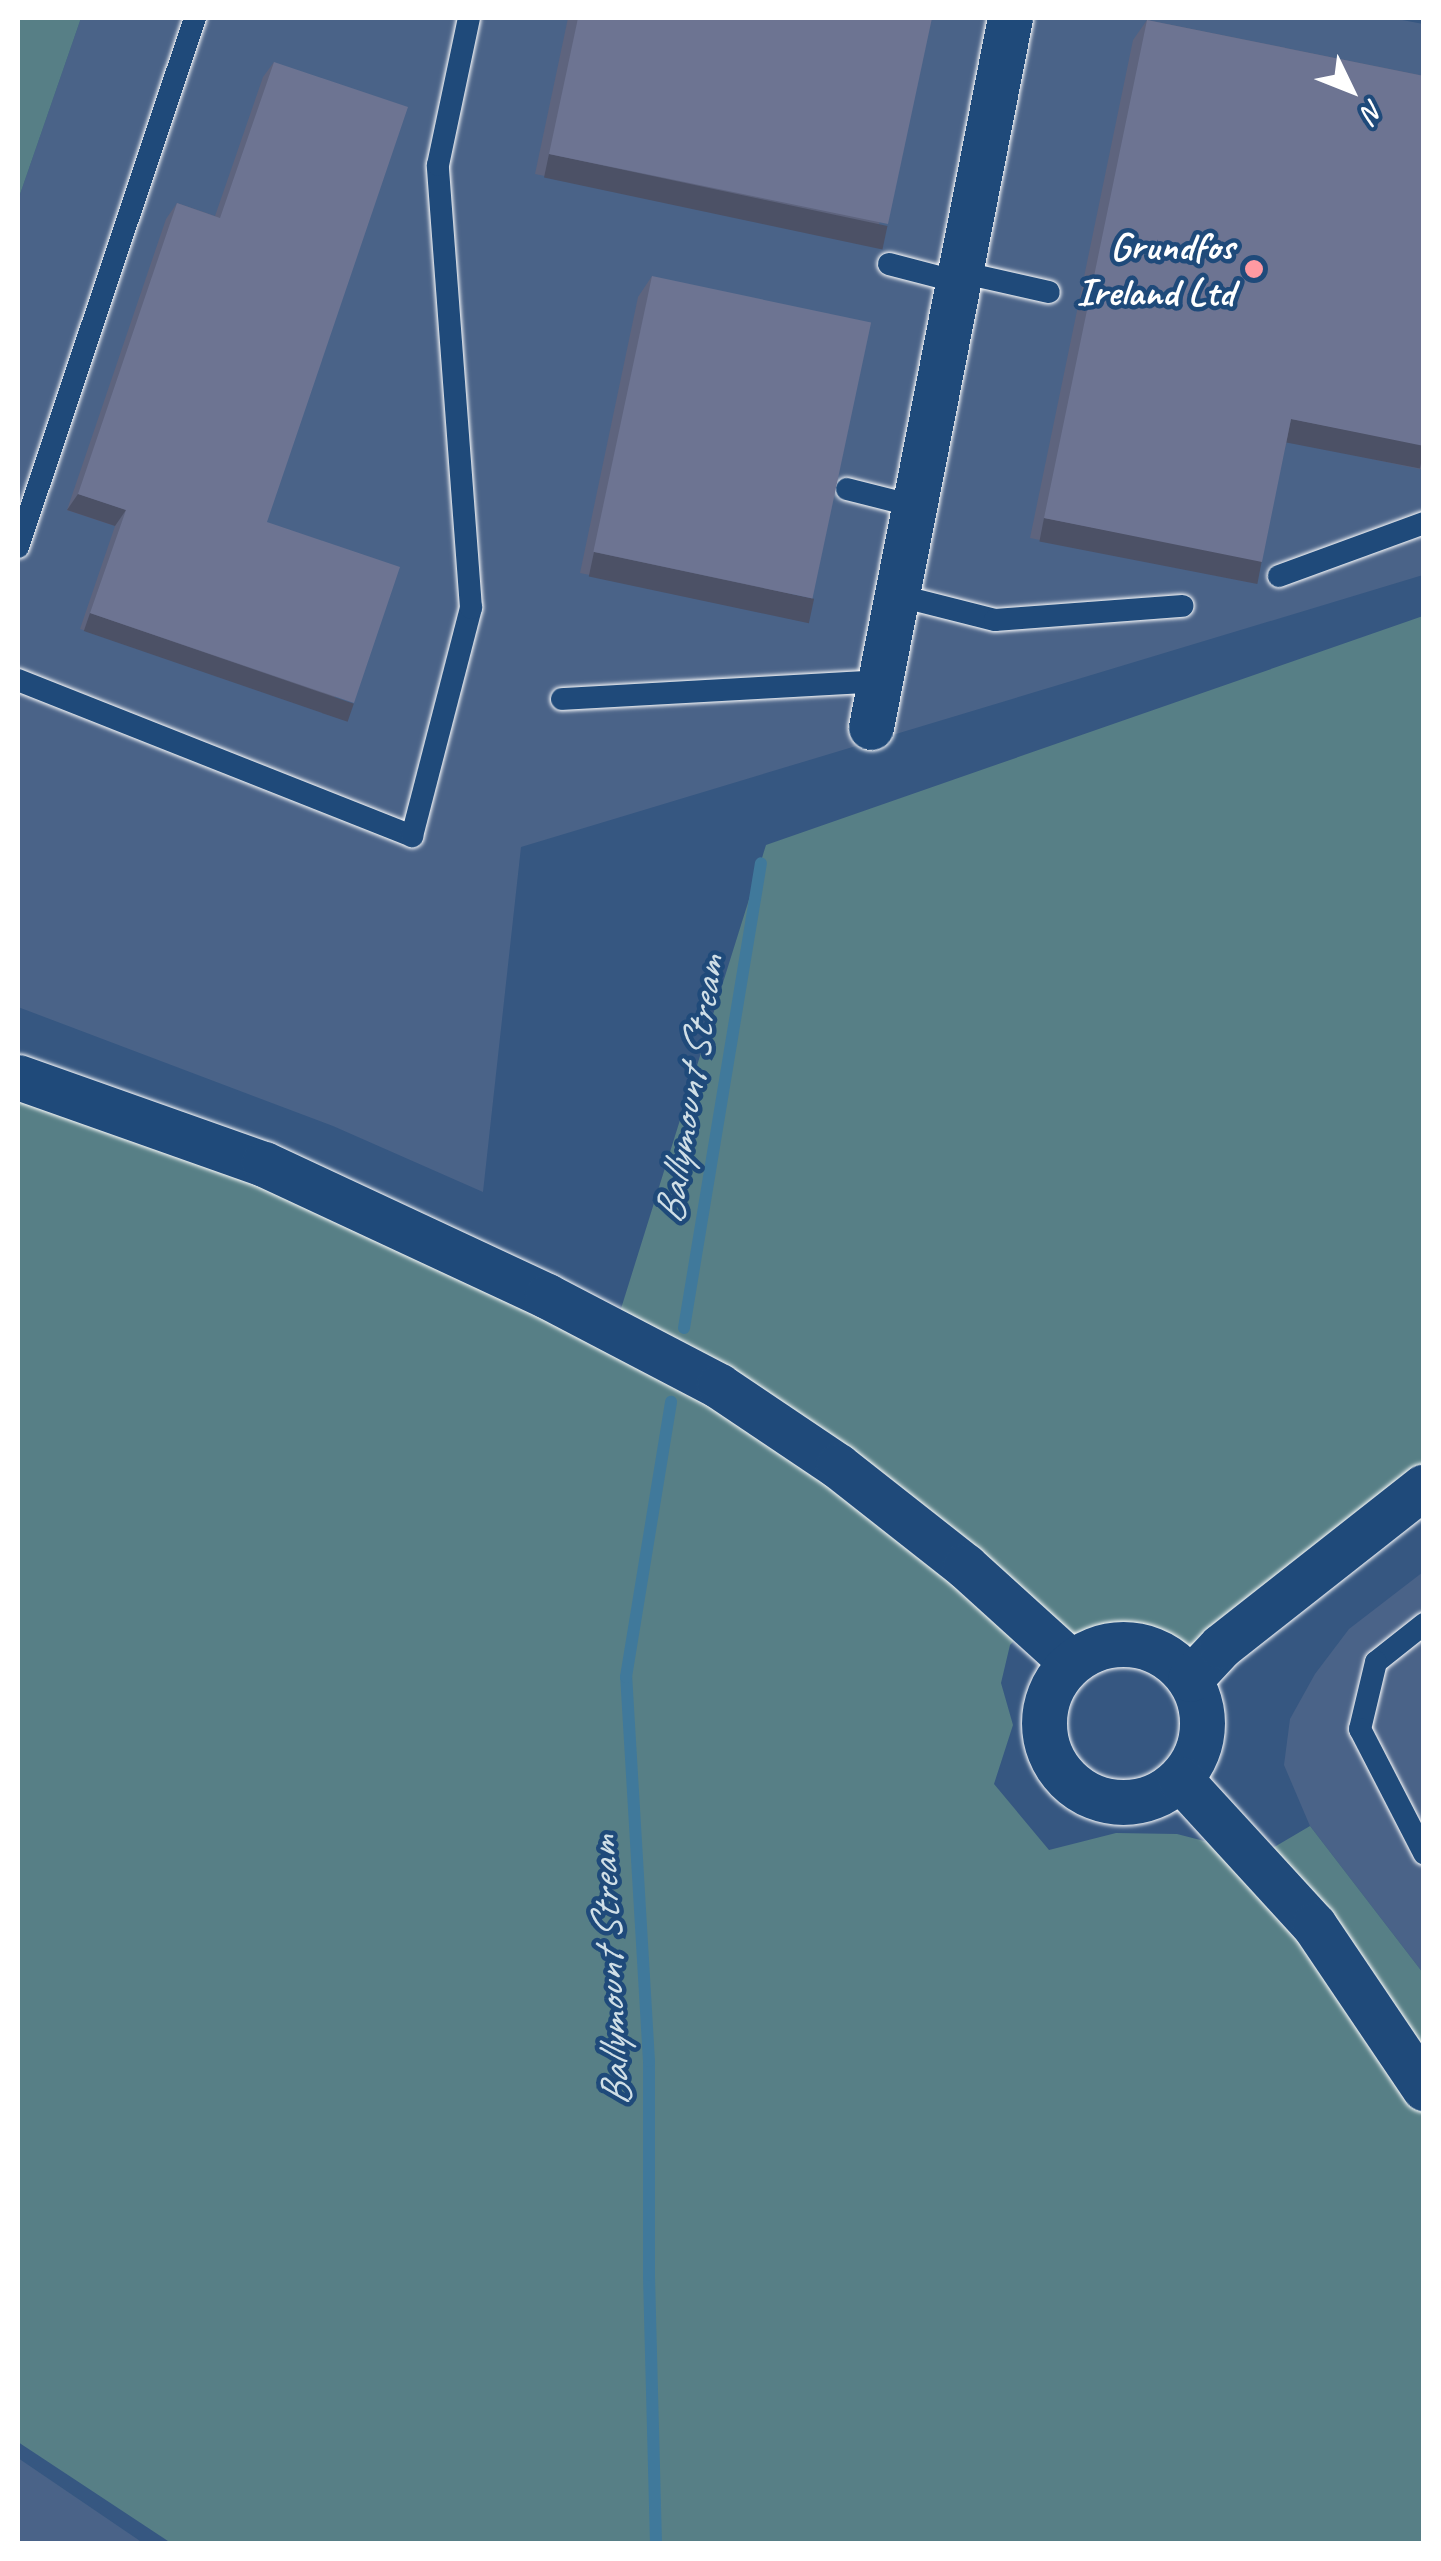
<!DOCTYPE html>
<style>
body{margin:0}
#map{position:relative;width:1441px;height:2561px;overflow:hidden;background:#365781;font-family:Caveat,sans-serif}
div>[style]{position:absolute}
.built>*{inset:0;background:#4a6388}
.green>*{inset:0;background:#577f86}
.stream>*{height:12px;margin:-6px;padding:0 6px;transform-origin:6px;border-radius:6px;background:#40799b}
.roads{filter:drop-shadow(0 0 2px #fff) drop-shadow(0 0 2px #fff)}
.lane>*{height:22px;margin:-11px;padding:0 11px;transform-origin:11px;border-radius:11px;background:#1f4a7a}
.street>*{height:45px;margin:-22.5px;padding:0 22.5px;transform-origin:22.5px;border-radius:22.5px;background:#1f4a7a}
.street>.ring{margin:-22.5px;padding:0;box-sizing:content-box;background:none;border:45px solid #1f4a7a;border-radius:50%}
.wall>*{inset:0;background:#5e647e}
.shaded-wall>*{inset:0;background:#4c5166;transform-origin:0 0}
.building>*{inset:0;background:#6d7492;transform-origin:0 0}
.dots>*{width:28px;height:28px;translate:-50% -50%;box-sizing:border-box;border:5px solid #1f4a7a;border-radius:50%}
span{translate:-50% -50%;white-space:nowrap;text-align:center;line-height:1.15;-webkit-text-stroke:9px #1f4a7a;paint-order:stroke}
.poi-label{font-size:40px;color:#fff;font-weight:700}
.right{translate:-100% -50%;text-align:right}
.water-label{font-size:42px;color:#cfdee6;font-style:italic}
.frame{position:absolute;inset:0;border:20px solid #fff;pointer-events:none}
.north{position:absolute;left:1301px;top:40px;width:100px;height:100px;-webkit-text-stroke:8px #1f4a7a;paint-order:stroke;rotate:133deg;font-size:28px;font-weight:700;line-height:40px;text-align:center;color:#fff}
.north::after{content:'';display:block;margin:auto;width:35px;height:45px;background:#fff;clip-path:polygon(50% 0,100% 100%,50% 72%,0 100%)}
</style>
<div id="map">
<div class="built">
<i style="clip-path:polygon(81px 18px,1392px 18px,1423px 24px,1423px 575px,521px 847px,483px 1192px,333px 1126px,18px 1007px,18px 200px)"></i>
<i style="clip-path:polygon(1423px 1572px,1423px 1973px,1310px 1826px,1284px 1765px,1290px 1719px,1315px 1674px,1349px 1629px)"></i>
<i style="clip-path:polygon(18px 2458px,143px 2543px,18px 2543px)"></i>
</div>
<div class="green">
<i style="clip-path:polygon(18px 18px,81px 18px,18px 200px)"></i>
<i style="clip-path:polygon(1423px 616px,1423px 1486px,1190px 1679px,1171px 1659px,1147px 1647px,1123px 1643px,1084px 1653px,1029px 1625px,1010px 1645px,1001px 1683px,1013px 1725px,994px 1784px,1049px 1850px,1116px 1833px,1177px 1834px,1247px 1852px,1271px 1849px,1310px 1826px,1423px 1973px,1423px 2543px,171px 2543px,18px 2442px,18px 1101px,238px 1173px,614px 1331px,766px 845px)"></i>
</div>
<div class="stream">
<i style="left:684px;top:1328px;width:471px;rotate:-80.6deg"></i>
<i style="left:656px;top:2544px;width:269px;rotate:-91.5deg"></i>
<i style="left:649px;top:2275px;width:214px;rotate:-90deg"></i>
<i style="left:649px;top:2061px;width:385px;rotate:-93.4deg"></i>
<i style="left:626px;top:1677px;width:279px;rotate:-80.7deg"></i>
</div>
<div class="roads">
<div class="lane">
<i style="left:889px;top:264px;width:71px;rotate:14.6deg"></i>
<i style="left:960px;top:272px;width:91px;rotate:12.7deg"></i>
<i style="left:847px;top:489px;width:69px;rotate:14.2deg"></i>
<i style="left:18px;top:547px;width:558px;rotate:-71.5deg"></i>
<i style="left:1279px;top:576px;width:154px;rotate:-20.1deg"></i>
<i style="left:896px;top:595px;width:102px;rotate:14.2deg"></i>
<i style="left:995px;top:620px;width:188px;rotate:-4.3deg"></i>
<i style="left:18px;top:680px;width:424px;rotate:21.6deg"></i>
<i style="left:412px;top:836px;width:236px;rotate:-75.5deg"></i>
<i style="left:471px;top:608px;width:444px;rotate:-94.3deg"></i>
<i style="left:438px;top:165px;width:150px;rotate:-78.1deg"></i>
<i style="left:562px;top:699px;width:319px;rotate:-3.2deg"></i>
<i style="left:1424px;top:1624px;width:61px;rotate:141.6deg"></i>
<i style="left:1376px;top:1662px;width:69px;rotate:103.4deg"></i>
<i style="left:1360px;top:1729px;width:140px;rotate:62.7deg"></i>
</div>
<div class="street">
<i style="left:871px;top:727px;width:722px;rotate:-78.91deg"></i>
<i style="left:18px;top:1077px;width:261px;rotate:19.5deg"></i>
<i style="left:264px;top:1164px;width:312px;rotate:25deg"></i>
<i style="left:547px;top:1296px;width:194px;rotate:27.6deg"></i>
<i style="left:719px;top:1386px;width:143px;rotate:33.9deg"></i>
<i style="left:838px;top:1466px;width:162px;rotate:38.2deg"></i>
<i style="left:965px;top:1566px;width:143px;rotate:42.2deg"></i>
<i class="ring" style="left:1044px;top:1644px;width:113px;height:113px"></i>
<i style="left:1190px;top:1679px;width:45px;rotate:-46.8deg"></i>
<i style="left:1221px;top:1646px;width:258px;rotate:-38.2deg"></i>
<i style="left:1180px;top:1779px;width:198px;rotate:47.5deg"></i>
<i style="left:1314px;top:1925px;width:197px;rotate:56deg"></i>
</div>
</div>
<div class="wall">
<i style="clip-path:polygon(568px 18px,932px 18px,874px 244px,535px 174px)"></i>
<i style="clip-path:polygon(1147px 20px,1424px 76px,1424px 470px,1287px 441px,1248px 582px,1030px 538px,1133px 40px)"></i>
<i style="clip-path:polygon(274px 62px,267px 522px,343px 718px,80px 629px,115px 526px,67px 510px,166px 219px,177px 203px,215px 216px,263px 77px)"></i>
<i style="clip-path:polygon(652px 276px,800px 618px,580px 573px,638px 297px)"></i>
</div>
<div class="shaded-wall">
<i style="left:549px;top:154px;width:346px;height:24px;rotate:12deg"></i>
<i style="left:1291px;top:419px;width:136px;height:24px;rotate:11deg"></i>
<i style="clip-path:polygon(78px 494px,126px 510px,115px 526px,67px 510px)"></i>
<i style="left:1044px;top:518px;width:222px;height:24px;rotate:11deg"></i>
<i style="left:594px;top:552px;width:225px;height:25px;rotate:12deg"></i>
<i style="left:90px;top:613px;width:279px;height:19px;rotate:19deg"></i>
</div>
<div class="building">
<i style="clip-path:polygon(578px 18px,932px 18px,888px 224px,549px 154px)"></i>
<i style="clip-path:polygon(1147px 20px,1424px 76px,1424px 446px,1291px 419px,1262px 562px,1044px 518px)"></i>
<i style="clip-path:polygon(274px 62px,408px 107px,267px 522px,400px 567px,354px 703px,90px 613px,126px 510px,78px 494px,177px 203px,220px 218px)"></i>
<i style="left:652px;top:276px;width:224px;height:282px;rotate:12deg"></i>
</div>
<div class="dots">
<i style="left:1254px;top:269px;background:#ff9aa2"></i>
</div>
<div class="poi-label">
<span class="right" style="left:1234px;top:269px">Grundfos<br>Ireland Ltd</span>
</div>
<div class="water-label">
<span style="left:690px;top:1090px;rotate:-81deg">Ballymount Stream</span>
<span style="left:610px;top:1972px;rotate:-93deg">Ballymount Stream</span>
</div>
<div class="frame"></div>
<div class="north">N</div>
</div>
